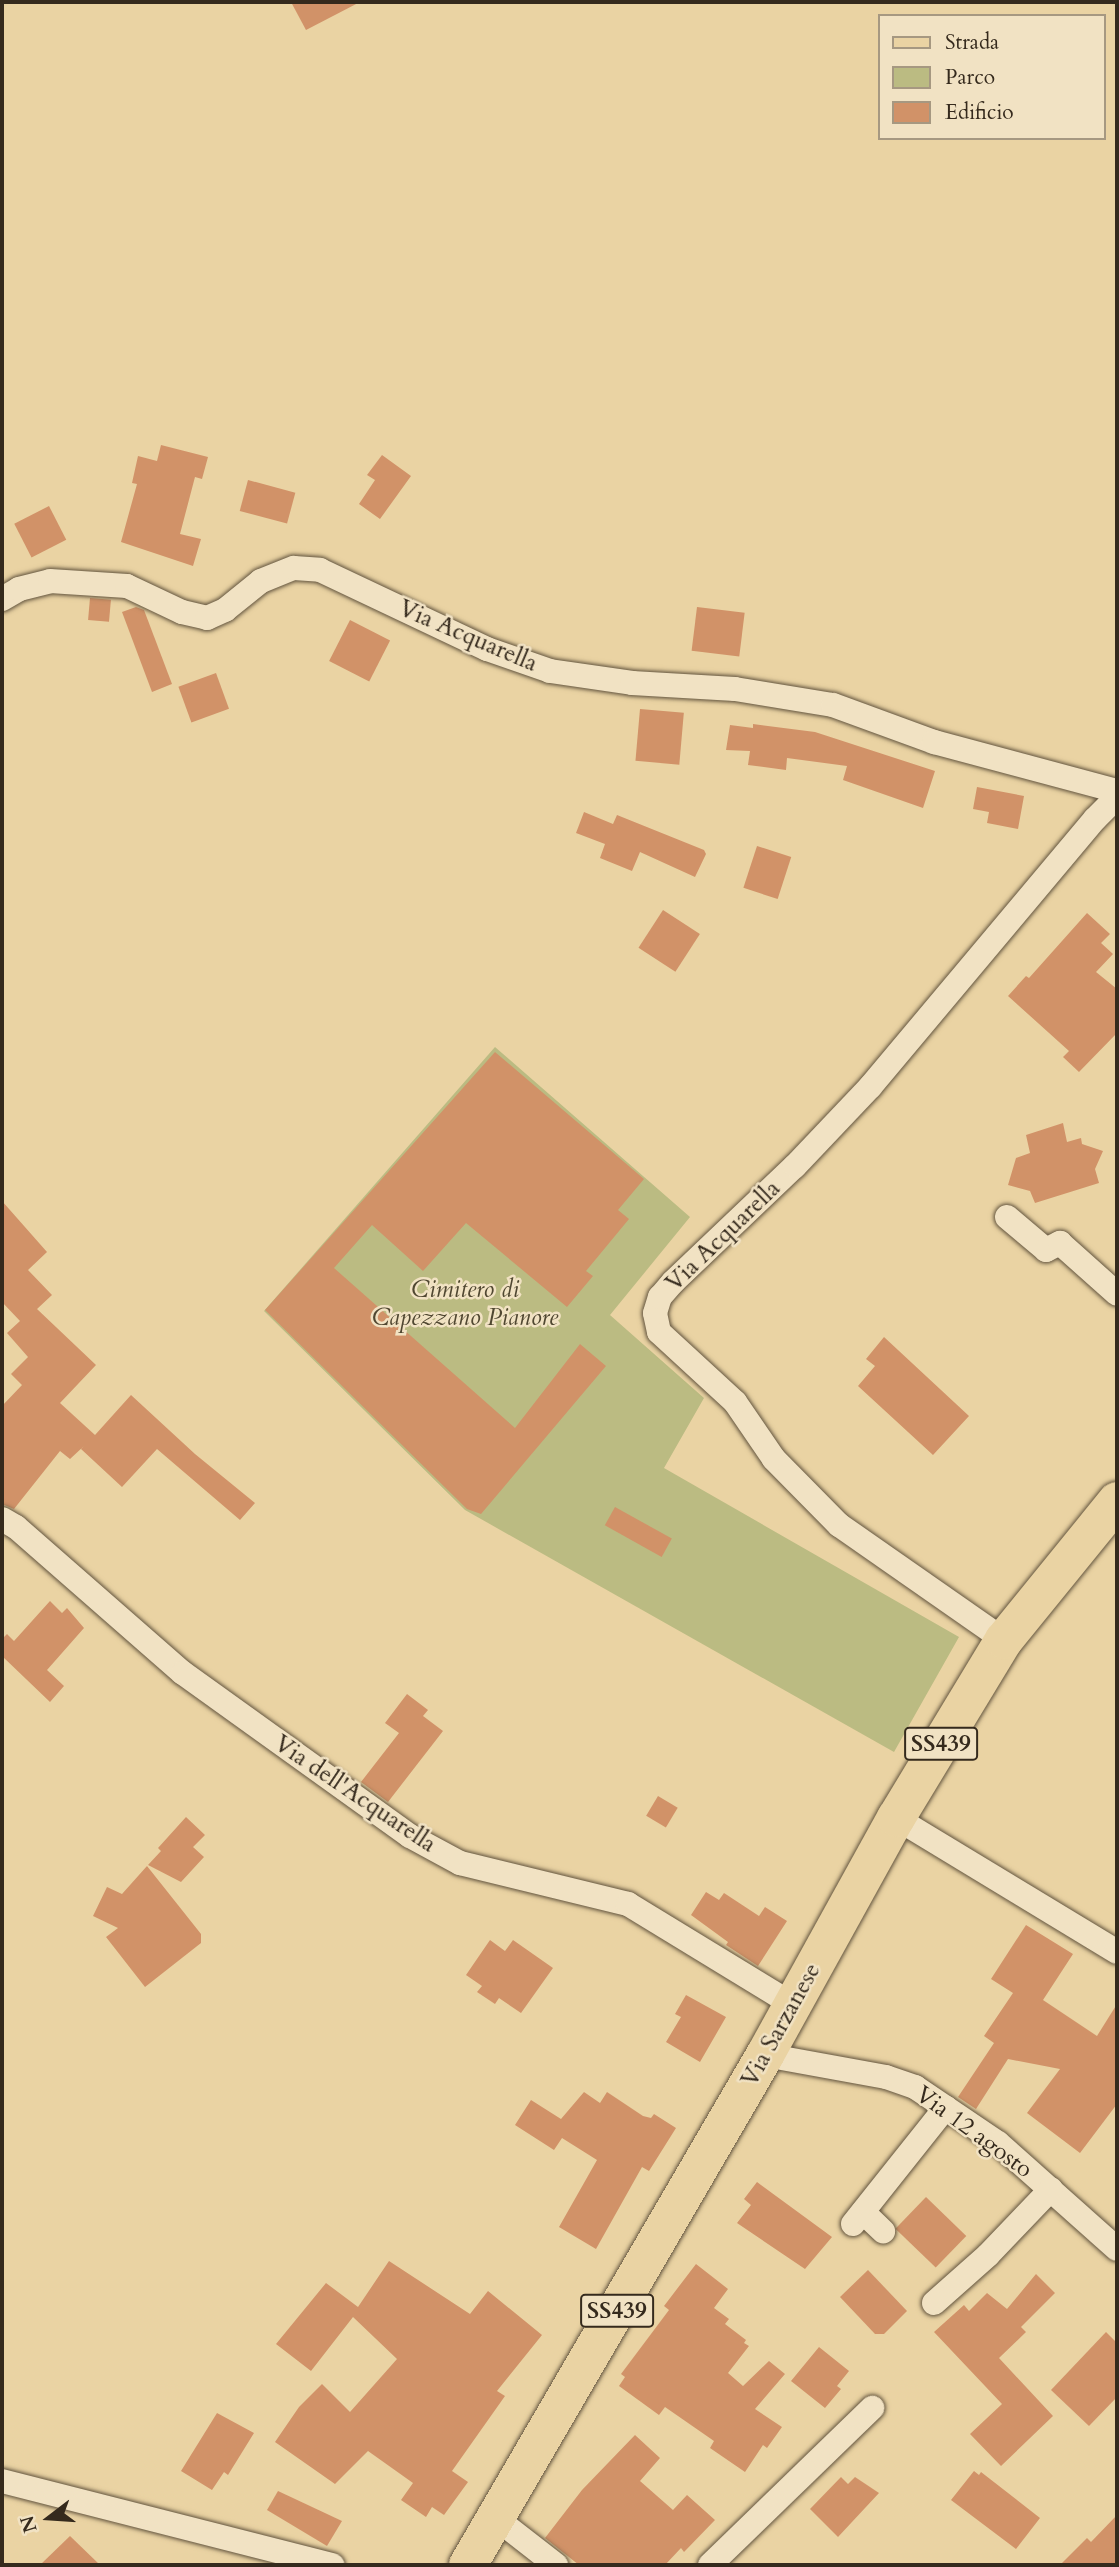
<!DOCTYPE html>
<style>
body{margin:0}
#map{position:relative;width:1119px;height:2567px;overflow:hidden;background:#ead3a3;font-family:Cardo,serif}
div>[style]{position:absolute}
.green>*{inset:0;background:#bbbb82}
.building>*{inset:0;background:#d19268;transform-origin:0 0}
.roads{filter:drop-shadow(0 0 2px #62543e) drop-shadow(0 0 2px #62543e)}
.minor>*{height:24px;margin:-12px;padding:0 12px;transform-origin:12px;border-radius:12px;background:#f1e2c3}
.primary>*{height:38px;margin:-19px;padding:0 19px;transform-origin:19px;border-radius:19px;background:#ead3a3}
span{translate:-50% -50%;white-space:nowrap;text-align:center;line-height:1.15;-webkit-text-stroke:5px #f1e2c3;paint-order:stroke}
.shield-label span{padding:2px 5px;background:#f1e2c3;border:2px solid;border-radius:5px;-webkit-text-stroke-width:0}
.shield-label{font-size:23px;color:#352a1d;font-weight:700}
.street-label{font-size:24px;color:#352a1d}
.park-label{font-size:24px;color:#504731;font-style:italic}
.frame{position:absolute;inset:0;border:4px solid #352a1d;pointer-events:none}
.legend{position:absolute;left:878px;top:14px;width:228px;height:126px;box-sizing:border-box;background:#f1e2c3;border:2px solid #a69881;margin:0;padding:9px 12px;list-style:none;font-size:21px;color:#352a1d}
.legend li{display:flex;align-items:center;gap:14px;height:35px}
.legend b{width:35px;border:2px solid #a69881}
.north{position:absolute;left:14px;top:2483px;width:70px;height:70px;-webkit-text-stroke:5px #f1e2c3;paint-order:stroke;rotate:253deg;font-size:19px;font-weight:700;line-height:28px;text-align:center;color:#352a1d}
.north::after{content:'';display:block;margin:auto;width:24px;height:32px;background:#352a1d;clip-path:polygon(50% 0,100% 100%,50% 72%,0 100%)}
</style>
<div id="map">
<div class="green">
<i style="clip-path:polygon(495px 1047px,690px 1217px,610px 1315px,704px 1398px,664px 1468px,959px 1637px,894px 1752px,465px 1510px,264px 1311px)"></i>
</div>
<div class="building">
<i style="clip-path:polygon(291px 2px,360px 2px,306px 30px)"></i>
<i style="clip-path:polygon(161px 445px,208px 457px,202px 479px,195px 477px,180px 534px,201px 539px,193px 566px,121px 542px,137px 484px,132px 483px,138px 456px,157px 461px)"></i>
<i style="clip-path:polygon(382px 455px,411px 476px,380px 519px,359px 504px,375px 480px,367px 475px)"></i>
<i style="left:248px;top:480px;width:49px;height:32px;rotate:15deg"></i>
<i style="left:49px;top:506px;width:38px;height:39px;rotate:63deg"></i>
<i style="left:90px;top:598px;width:21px;height:22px;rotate:5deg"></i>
<i style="clip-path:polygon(136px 607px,144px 610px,172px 684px,152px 692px,122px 612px)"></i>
<i style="left:697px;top:607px;width:48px;height:44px;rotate:7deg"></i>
<i style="left:350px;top:620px;width:45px;height:46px;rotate:27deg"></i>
<i style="left:216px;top:673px;width:38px;height:40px;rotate:70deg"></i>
<i style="left:640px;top:709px;width:44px;height:52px;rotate:5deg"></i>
<i style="clip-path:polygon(753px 724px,815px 732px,935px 771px,923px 808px,843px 780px,847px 766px,787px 758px,786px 770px,748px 765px,750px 751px,726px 750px,730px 725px,753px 728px)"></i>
<i style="clip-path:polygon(977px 787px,1024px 796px,1018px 829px,987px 823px,989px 812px,973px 809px)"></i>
<i style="clip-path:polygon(584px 812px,613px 824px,617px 815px,704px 850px,706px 854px,695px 877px,640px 852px,632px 871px,600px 858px,605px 844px,576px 833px)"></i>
<i style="left:757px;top:846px;width:36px;height:44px;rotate:18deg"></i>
<i style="left:663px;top:910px;width:44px;height:45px;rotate:33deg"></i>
<i style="clip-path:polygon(1087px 913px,1110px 934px,1101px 943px,1113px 954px,1096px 972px,1117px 989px,1117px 1033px,1079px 1072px,1063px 1057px,1069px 1051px,1008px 996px,1026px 976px,1029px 978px)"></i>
<i style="clip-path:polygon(495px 1052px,644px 1179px,618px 1210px,629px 1219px,586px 1271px,593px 1276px,567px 1307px,466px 1223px,423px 1271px,372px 1225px,334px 1268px,515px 1428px,580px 1344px,606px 1366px,481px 1514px,467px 1509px,265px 1310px)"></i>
<i style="clip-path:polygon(1063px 1123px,1067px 1142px,1081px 1138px,1082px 1144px,1103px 1151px,1095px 1169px,1099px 1183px,1035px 1203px,1030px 1191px,1008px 1185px,1016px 1158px,1030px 1153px,1026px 1135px)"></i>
<i style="clip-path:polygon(2px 1201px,47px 1252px,28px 1270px,52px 1295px,37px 1309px,96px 1365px,60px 1403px,95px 1435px,131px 1395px,195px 1454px,255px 1503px,240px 1520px,157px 1449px,122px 1487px,81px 1449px,84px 1446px,70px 1459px,60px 1451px,14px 1509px,2px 1504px,2px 1406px,22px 1385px,11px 1374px,28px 1357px,7px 1333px,20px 1321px,2px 1302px)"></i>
<i style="clip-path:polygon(884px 1337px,969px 1416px,933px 1455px,858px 1386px,875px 1366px,866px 1359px)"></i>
<i style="left:615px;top:1507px;width:65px;height:21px;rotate:29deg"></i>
<i style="clip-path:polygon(50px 1601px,62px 1613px,67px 1608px,84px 1628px,47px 1670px,64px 1686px,50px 1702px,2px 1656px,2px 1639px,7px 1634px,14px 1641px)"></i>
<i style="clip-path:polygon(407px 1694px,428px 1710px,423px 1716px,443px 1731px,388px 1802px,361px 1782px,399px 1733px,385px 1723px)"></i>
<i style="left:658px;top:1796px;width:23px;height:23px;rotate:31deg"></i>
<i style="clip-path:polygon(186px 1817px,205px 1835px,193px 1847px,204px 1857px,181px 1882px,148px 1865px,161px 1851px,158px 1848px)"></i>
<i style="clip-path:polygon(147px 1866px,201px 1934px,201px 1943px,145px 1987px,106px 1937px,118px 1928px,93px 1916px,107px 1887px,122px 1894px)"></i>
<i style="clip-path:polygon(706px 1892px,719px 1900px,724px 1893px,759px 1916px,765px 1907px,787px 1921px,758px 1966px,726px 1945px,728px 1942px,691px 1915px)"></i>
<i style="clip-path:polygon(1026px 1925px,1073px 1954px,1043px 2000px,1097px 2036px,1117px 2004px,1117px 2104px,1080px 2153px,1027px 2113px,1060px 2069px,1008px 2059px,976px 2109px,958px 2097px,994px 2043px,984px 2036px,1013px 1993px,991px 1979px)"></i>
<i style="clip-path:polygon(490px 1940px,505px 1951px,513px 1940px,553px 1968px,521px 2013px,499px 1998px,495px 2004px,477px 1992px,482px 1986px,466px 1975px)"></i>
<i style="clip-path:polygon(686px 1995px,726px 2017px,700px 2062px,666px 2042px,681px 2017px,675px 2014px)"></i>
<i style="clip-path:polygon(584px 2092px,600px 2103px,607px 2092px,643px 2116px,651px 2118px,654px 2114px,676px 2128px,649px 2171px,642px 2167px,596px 2249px,559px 2227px,597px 2160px,562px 2138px,554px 2150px,515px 2125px,531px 2100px,561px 2119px)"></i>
<i style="clip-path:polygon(757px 2182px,832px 2237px,805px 2269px,737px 2223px,751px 2205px,744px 2199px)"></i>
<i style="left:926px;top:2197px;width:56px;height:44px;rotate:44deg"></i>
<i style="clip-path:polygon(389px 2261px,470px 2314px,488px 2291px,542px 2335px,497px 2391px,505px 2396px,452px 2471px,468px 2482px,444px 2515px,432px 2507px,426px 2517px,401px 2500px,413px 2483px,368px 2451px,335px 2484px,275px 2442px,299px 2407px,322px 2384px,350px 2412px,397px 2359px,353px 2317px,311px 2371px,276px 2344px,326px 2283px,358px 2307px)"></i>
<i style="clip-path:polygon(696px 2264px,728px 2289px,714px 2308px,729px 2319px,725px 2324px,746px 2340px,744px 2343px,749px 2346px,728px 2373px,743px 2386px,769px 2361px,785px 2374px,755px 2409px,782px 2427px,767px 2448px,763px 2445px,745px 2472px,710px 2448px,714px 2441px,665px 2407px,659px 2415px,619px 2386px,625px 2377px,621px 2374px,669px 2310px,664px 2306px)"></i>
<i style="clip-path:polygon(868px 2270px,907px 2311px,884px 2334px,875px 2334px,840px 2297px)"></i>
<i style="clip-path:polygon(1036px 2274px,1055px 2293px,1021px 2327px,1026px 2332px,999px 2358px,1053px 2416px,1001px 2466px,970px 2434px,1002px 2404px,934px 2332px,964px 2305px,969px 2311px,987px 2293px,1007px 2309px)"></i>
<i style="clip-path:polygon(1106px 2332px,1117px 2343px,1117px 2397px,1089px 2426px,1051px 2390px)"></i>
<i style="clip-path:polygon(819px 2347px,849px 2371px,837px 2386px,841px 2389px,825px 2408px,791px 2381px)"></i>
<i style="clip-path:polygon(217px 2413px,254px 2433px,228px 2475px,224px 2472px,212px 2490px,181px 2471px)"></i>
<i style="clip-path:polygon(635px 2435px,660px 2458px,640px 2481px,673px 2510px,687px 2495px,715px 2520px,684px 2552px,681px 2548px,665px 2565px,579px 2565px,545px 2538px,582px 2490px)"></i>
<i style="clip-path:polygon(974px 2471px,979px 2475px,981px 2472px,1040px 2518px,1016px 2549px,951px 2500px)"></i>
<i style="clip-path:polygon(841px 2477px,848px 2484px,855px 2477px,879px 2493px,838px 2537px,810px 2509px)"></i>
<i style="clip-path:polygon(278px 2491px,342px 2521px,327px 2546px,267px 2510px)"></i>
<i style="clip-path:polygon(1117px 2515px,1117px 2565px,1060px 2565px,1087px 2538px,1091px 2542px)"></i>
<i style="clip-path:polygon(70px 2536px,100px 2565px,40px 2565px)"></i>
</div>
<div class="roads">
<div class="minor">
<i style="left:2px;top:599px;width:20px;rotate:-30deg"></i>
<i style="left:19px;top:589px;width:32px;rotate:-14deg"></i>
<i style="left:50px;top:581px;width:77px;rotate:3.7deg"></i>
<i style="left:127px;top:586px;width:61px;rotate:25.3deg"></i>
<i style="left:182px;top:612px;width:26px;rotate:13deg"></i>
<i style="left:207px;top:618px;width:20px;rotate:-24deg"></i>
<i style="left:225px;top:610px;width:46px;rotate:-38.9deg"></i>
<i style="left:261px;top:581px;width:35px;rotate:-22deg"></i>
<i style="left:294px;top:568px;width:26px;rotate:4deg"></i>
<i style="left:320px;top:570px;width:185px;rotate:25.3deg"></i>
<i style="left:487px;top:649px;width:67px;rotate:19.2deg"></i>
<i style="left:550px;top:671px;width:83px;rotate:8.3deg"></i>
<i style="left:632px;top:683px;width:103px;rotate:3.3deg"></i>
<i style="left:735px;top:689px;width:99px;rotate:9.3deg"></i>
<i style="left:833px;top:705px;width:108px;rotate:20.1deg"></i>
<i style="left:934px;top:742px;width:189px;rotate:15deg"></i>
<i style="left:1007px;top:1217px;width:51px;rotate:40.2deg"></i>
<i style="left:1046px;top:1250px;width:16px;rotate:-27deg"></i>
<i style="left:1060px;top:1243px;width:76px;rotate:41.8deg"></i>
<i style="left:2px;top:1519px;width:16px;rotate:30deg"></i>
<i style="left:16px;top:1527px;width:222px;rotate:41.2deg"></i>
<i style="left:183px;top:1673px;width:279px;rotate:35.7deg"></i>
<i style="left:410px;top:1836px;width:57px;rotate:28.4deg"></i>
<i style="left:460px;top:1863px;width:173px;rotate:13.7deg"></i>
<i style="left:628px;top:1904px;width:192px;rotate:31.4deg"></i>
<i style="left:1004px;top:1640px;width:201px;rotate:-145.1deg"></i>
<i style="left:839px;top:1525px;width:93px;rotate:-134.6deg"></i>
<i style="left:774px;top:1459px;width:69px;rotate:-124.4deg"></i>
<i style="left:735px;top:1402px;width:103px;rotate:-137.4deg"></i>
<i style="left:659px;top:1332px;width:19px;rotate:-102deg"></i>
<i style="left:655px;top:1313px;width:17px;rotate:-73deg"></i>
<i style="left:660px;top:1297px;width:20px;rotate:-49deg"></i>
<i style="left:673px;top:1282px;width:168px;rotate:-43.6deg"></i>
<i style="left:795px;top:1166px;width:109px;rotate:-46.5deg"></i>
<i style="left:870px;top:1087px;width:350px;rotate:-50deg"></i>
<i style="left:1095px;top:819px;width:31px;rotate:-45deg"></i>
<i style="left:896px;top:1818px;width:258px;rotate:31.2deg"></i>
<i style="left:765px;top:2055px;width:123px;rotate:10.3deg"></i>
<i style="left:886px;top:2077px;width:31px;rotate:19deg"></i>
<i style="left:915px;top:2087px;width:100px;rotate:34deg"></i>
<i style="left:998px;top:2143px;width:159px;rotate:41.7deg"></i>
<i style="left:863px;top:2212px;width:28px;rotate:44deg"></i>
<i style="left:853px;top:2224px;width:149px;rotate:-51.5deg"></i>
<i style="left:934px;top:2303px;width:72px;rotate:-41.6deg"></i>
<i style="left:988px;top:2255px;width:91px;rotate:-46.3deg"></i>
<i style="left:2px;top:2481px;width:341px;rotate:14.3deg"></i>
<i style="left:497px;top:2519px;width:75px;rotate:37.9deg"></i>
<i style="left:710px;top:2565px;width:226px;rotate:-44.1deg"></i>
</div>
<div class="primary">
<i style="left:468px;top:2565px;width:590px;rotate:-59.79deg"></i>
<i style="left:765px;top:2055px;width:271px;rotate:-61.1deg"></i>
<i style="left:896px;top:1818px;width:208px;rotate:-58.8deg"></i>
<i style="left:1004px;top:1640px;width:179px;rotate:-50.9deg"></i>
</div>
</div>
<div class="shield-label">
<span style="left:941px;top:1744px">SS439</span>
<span style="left:617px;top:2311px">SS439</span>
</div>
<div class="street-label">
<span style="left:468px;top:636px;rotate:23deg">Via Acquarella</span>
<span style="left:723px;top:1236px;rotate:-44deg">Via Acquarella</span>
<span style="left:355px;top:1794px;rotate:34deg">Via dell'Acquarella</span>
<span style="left:781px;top:2025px;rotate:-61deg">Via Sarzanese</span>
<span style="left:974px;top:2132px;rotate:36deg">Via 12 agosto</span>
</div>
<div class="park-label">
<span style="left:465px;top:1304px">Cimitero di<br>Capezzano Pianore</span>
</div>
<div class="frame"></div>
<ul class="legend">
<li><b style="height:9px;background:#ead3a3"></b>Strada</li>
<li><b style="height:19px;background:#bbbb82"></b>Parco</li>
<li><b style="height:19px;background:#d19268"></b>Edificio</li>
</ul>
<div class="north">N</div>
</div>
